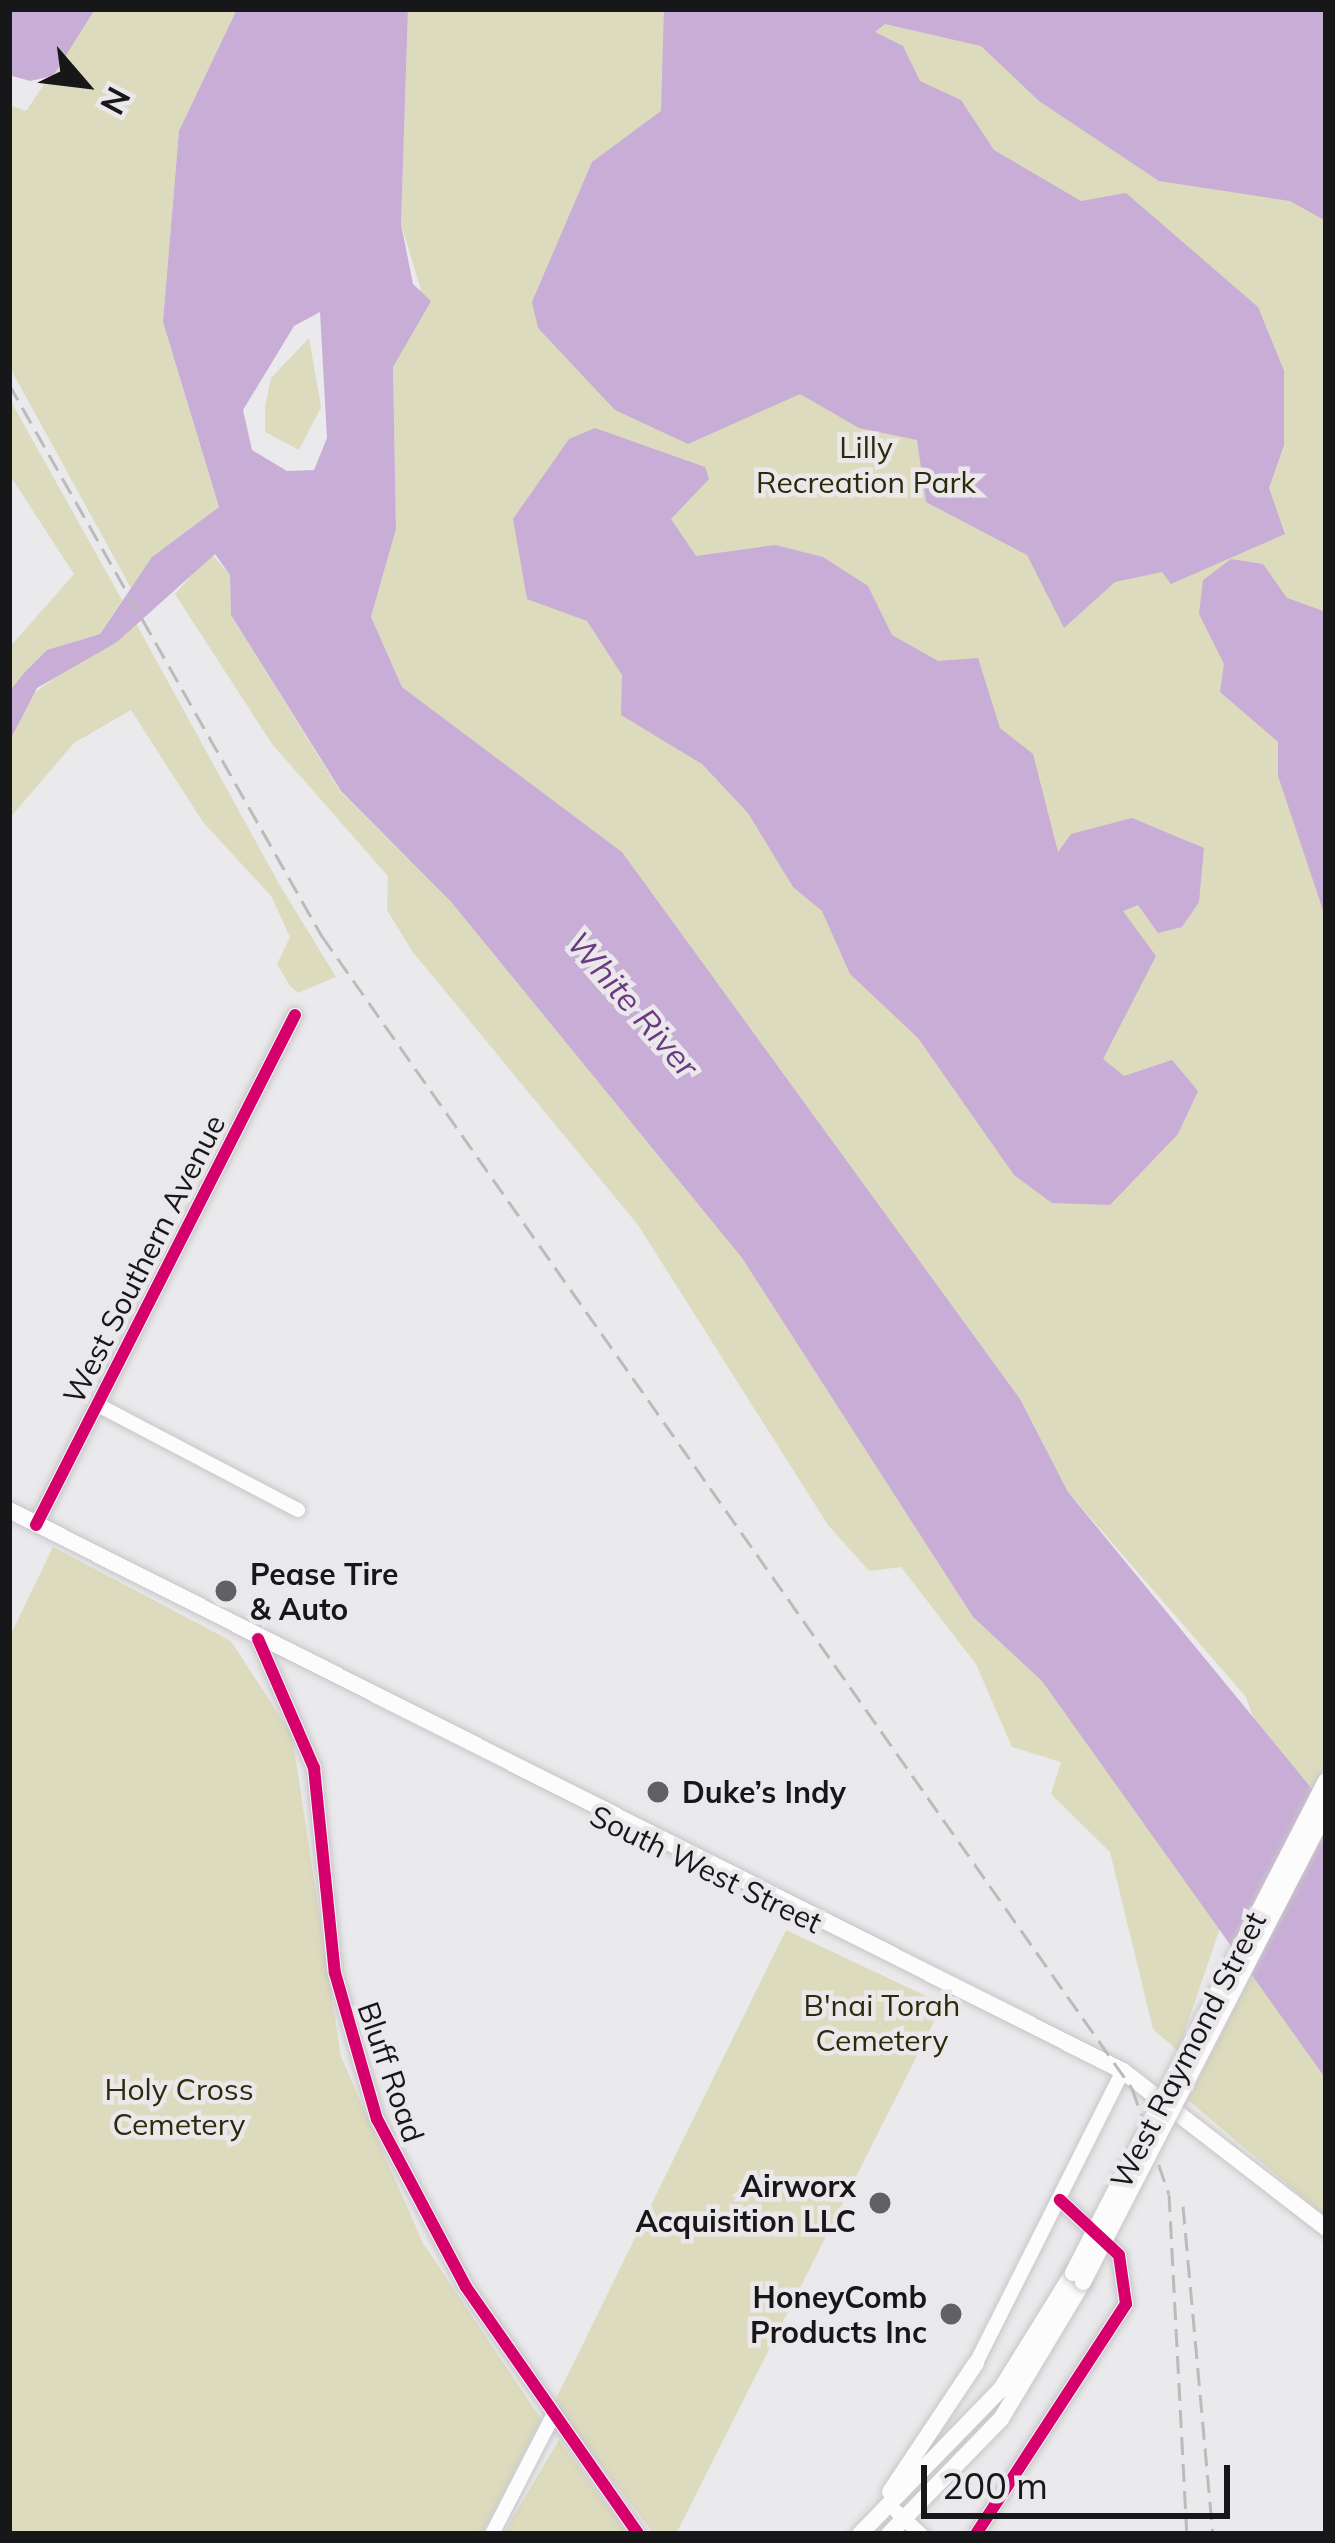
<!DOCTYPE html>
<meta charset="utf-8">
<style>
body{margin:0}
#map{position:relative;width:1335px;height:2543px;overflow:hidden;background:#eae9eb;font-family:Mulish,sans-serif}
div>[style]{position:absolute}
.green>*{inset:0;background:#dddbbd}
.water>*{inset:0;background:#c8add6}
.roads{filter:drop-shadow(0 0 3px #c7c6c8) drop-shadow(0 0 3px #c7c6c8)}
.minor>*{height:14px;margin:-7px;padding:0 7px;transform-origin:7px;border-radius:7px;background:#fcfcfc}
.major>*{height:16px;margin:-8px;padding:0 8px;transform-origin:8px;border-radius:8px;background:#fcfcfc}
.rail>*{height:3px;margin-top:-1.5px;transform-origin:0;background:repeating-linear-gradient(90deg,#bbbbbc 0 18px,transparent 0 27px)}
.bridges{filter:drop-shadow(0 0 3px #c7c6c8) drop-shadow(0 0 3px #c7c6c8)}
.major-bridge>*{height:16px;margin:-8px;padding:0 8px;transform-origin:8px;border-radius:8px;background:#fcfcfc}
.cycleway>*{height:12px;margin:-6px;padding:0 6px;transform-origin:6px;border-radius:6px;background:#d6006c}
.dots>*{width:33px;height:33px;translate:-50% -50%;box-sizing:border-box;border:6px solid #ebe8ec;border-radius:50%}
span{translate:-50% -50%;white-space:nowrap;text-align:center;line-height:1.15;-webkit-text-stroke:9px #ebe8ec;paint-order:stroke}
.park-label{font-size:30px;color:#2d2a0a}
.street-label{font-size:30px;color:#171618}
.poi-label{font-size:30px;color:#171618;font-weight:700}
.left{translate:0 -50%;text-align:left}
.right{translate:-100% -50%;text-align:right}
.water-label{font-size:33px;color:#6b3a81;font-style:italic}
.frame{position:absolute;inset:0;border:12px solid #171618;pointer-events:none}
.north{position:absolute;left:24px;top:24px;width:120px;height:120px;-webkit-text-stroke:9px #ebe8ec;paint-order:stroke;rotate:118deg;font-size:33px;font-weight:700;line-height:48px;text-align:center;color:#171618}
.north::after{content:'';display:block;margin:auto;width:42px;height:54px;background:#171618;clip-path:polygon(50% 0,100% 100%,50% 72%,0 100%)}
.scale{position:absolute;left:921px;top:2465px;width:309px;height:54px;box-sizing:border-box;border:6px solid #171618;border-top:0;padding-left:15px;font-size:36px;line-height:42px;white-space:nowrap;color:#171618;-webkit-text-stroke:9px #ebe8ec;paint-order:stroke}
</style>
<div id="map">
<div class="green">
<i style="clip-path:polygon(95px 9px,237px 9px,179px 131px,163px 322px,219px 507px,152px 557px,132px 590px,9px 366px,9px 105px,26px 111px)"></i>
<i style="clip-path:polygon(408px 9px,1326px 9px,1326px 1763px,1313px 1789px,1260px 1738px,1246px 1697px,1068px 1492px,1020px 1399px,622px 852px,402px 687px,371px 617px,396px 529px,393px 367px,421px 290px,401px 224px)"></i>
<i style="clip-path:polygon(309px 338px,321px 407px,299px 450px,265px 432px,265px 407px,271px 378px)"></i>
<i style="clip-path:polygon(9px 398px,122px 600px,100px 634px,63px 645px,9px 692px,9px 648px,74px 574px,9px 474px)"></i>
<i style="clip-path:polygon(211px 553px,230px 575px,231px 615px,340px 791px,452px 903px,742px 1258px,973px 1617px,1042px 1681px,1221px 1925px,1178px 2051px,1153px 2029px,1110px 1852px,1051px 1794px,1061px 1762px,1012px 1747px,976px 1664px,901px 1567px,869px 1571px,828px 1525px,638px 1225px,412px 951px,387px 910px,388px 876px,272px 744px,175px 594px)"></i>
<i style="clip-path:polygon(134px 620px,278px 882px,336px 977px,298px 993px,290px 986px,277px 964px,290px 937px,271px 896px,203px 822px,131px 710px,74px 743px,9px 819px,9px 742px,26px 699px)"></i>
<i style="clip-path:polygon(53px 1547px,231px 1641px,292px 1735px,341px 2057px,423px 2243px,541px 2419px,482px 2534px,9px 2534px,9px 1638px)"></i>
<i style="clip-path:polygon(786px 1930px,943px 2004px,676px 2534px,654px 2534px,554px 2403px)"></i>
<i style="clip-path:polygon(1253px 1972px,1326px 2079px,1326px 2217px,1188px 2100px)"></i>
<i style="clip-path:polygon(559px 2440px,609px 2508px,628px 2534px,503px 2534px)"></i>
</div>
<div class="water">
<i style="clip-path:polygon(9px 9px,95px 9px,53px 76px,30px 81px,9px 75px)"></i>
<i style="clip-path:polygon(evenodd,237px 9px,408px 9px,401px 224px,413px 284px,431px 301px,393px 367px,396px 529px,371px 617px,402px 687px,622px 852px,1020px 1399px,1068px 1492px,1326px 1806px,1326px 2079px,1042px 1681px,973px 1617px,742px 1258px,452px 903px,341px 791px,231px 615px,230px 575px,215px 554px,117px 642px,37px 688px,9px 742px,9px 692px,25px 672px,47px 650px,100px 634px,152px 557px,219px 507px,163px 322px,179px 131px,237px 9px,320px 312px,327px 438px,314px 470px,287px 471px,252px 450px,243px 410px,294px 326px,320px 312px)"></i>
<i style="clip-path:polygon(664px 9px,1326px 9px,1326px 221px,1290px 201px,1159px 181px,1039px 101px,981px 46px,885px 24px,875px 32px,903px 46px,920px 81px,961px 100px,994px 150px,1081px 201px,1126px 193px,1258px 307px,1284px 371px,1284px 445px,1269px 488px,1285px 534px,1171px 584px,1162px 572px,1115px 582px,1064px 628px,1027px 555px,926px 502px,917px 440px,859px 428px,800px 394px,688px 444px,615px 410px,538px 328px,532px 302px,592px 162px,661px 111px)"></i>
<i style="clip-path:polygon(595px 428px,705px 467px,709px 479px,671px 519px,696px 556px,775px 545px,823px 557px,868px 586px,892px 635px,938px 661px,978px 658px,1000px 728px,1033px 754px,1058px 852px,1071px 834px,1132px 818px,1204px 848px,1199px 902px,1182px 927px,1158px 933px,1138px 905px,1123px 911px,1156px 956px,1103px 1059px,1124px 1076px,1172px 1060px,1198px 1091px,1178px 1134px,1110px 1205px,1052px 1203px,1014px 1175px,918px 1038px,850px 974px,822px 911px,793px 887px,748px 813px,702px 764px,621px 715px,622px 675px,587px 621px,527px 599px,513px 519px,569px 439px)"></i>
<i style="clip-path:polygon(1231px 559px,1263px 564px,1287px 598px,1326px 612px,1326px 919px,1278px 776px,1278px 742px,1220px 692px,1224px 664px,1199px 614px,1203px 580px)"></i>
</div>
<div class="roads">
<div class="minor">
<i style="left:98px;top:1405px;width:226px;rotate:27.7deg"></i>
<i style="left:36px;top:1525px;width:572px;rotate:-63.08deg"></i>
<i style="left:258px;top:1639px;width:141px;rotate:66.5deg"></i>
<i style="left:314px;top:1768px;width:206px;rotate:84.2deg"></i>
<i style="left:335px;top:1973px;width:152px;rotate:74deg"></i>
<i style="left:377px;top:2119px;width:190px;rotate:62.1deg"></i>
<i style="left:466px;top:2287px;width:301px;rotate:55.1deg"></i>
<i style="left:976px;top:2363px;width:327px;rotate:-63.3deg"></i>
<i style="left:897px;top:2512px;width:33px;rotate:43deg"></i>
<i style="left:492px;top:2534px;width:133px;rotate:-62.7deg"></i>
<i style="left:976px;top:2534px;width:275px;rotate:-56.9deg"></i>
<i style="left:1126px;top:2304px;width:49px;rotate:-98.1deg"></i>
<i style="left:1119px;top:2255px;width:81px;rotate:-137deg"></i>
</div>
<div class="major">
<i style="left:9px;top:1510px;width:1247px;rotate:26.73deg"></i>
<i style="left:1123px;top:2071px;width:257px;rotate:37.7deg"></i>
<i style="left:890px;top:2492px;width:155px;rotate:-56.3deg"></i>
<i style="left:860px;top:2534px;width:202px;rotate:-45.8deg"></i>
<i style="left:1001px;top:2389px;width:137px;rotate:-58.2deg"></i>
<i style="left:889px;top:2534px;width:161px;rotate:-45.8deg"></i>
<i style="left:1001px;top:2419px;width:160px;rotate:-59.1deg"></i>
</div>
</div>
<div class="rail">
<i style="left:9px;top:384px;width:635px;rotate:60.45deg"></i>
<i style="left:322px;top:936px;width:1408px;rotate:54.89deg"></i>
<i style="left:1132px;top:2088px;width:112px;rotate:70.8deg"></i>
<i style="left:1169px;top:2194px;width:340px;rotate:87deg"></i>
<i style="left:1183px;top:2206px;width:329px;rotate:84.8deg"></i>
</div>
<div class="bridges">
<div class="major-bridge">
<i style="left:1073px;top:2273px;width:553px;rotate:-62.79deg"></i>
<i style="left:1083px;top:2282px;width:530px;rotate:-62.71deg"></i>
</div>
</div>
<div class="cycleway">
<i style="left:36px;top:1525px;width:572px;rotate:-63.08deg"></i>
<i style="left:258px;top:1639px;width:141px;rotate:66.5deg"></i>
<i style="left:314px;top:1768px;width:206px;rotate:84.2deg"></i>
<i style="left:335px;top:1973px;width:152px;rotate:74deg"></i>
<i style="left:377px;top:2119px;width:190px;rotate:62.1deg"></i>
<i style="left:466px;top:2287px;width:301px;rotate:55.1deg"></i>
<i style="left:976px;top:2534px;width:275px;rotate:-56.9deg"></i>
<i style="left:1126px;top:2304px;width:49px;rotate:-98.1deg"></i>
<i style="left:1119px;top:2255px;width:81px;rotate:-137deg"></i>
</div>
<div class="dots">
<i style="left:226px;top:1591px;background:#616062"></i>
<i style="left:658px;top:1792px;background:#616062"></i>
<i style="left:880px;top:2203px;background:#616062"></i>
<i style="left:951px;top:2314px;background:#616062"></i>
</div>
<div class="park-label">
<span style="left:866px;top:464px">Lilly<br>Recreation Park</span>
<span style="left:882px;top:2022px">B'nai Torah<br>Cemetery</span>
<span style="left:179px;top:2106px">Holy Cross<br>Cemetery</span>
</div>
<div class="street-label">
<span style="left:144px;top:1259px;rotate:-63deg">West Southern Avenue</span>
<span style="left:706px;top:1869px;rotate:26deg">South West Street</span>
<span style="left:1188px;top:2050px;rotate:-63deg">West Raymond Street</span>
<span style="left:391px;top:2072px;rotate:71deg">Bluff Road</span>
</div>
<div class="poi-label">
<span class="left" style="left:250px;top:1591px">Pease Tire<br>&amp; Auto</span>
<span class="left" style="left:682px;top:1792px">Duke’s Indy</span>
<span class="right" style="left:856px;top:2203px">Airworx<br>Acquisition LLC</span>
<span class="right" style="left:927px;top:2314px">HoneyComb<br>Products Inc</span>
</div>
<div class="water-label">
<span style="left:633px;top:1004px;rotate:49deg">White River</span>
</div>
<div class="frame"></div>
<div class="north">N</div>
<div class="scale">200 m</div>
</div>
